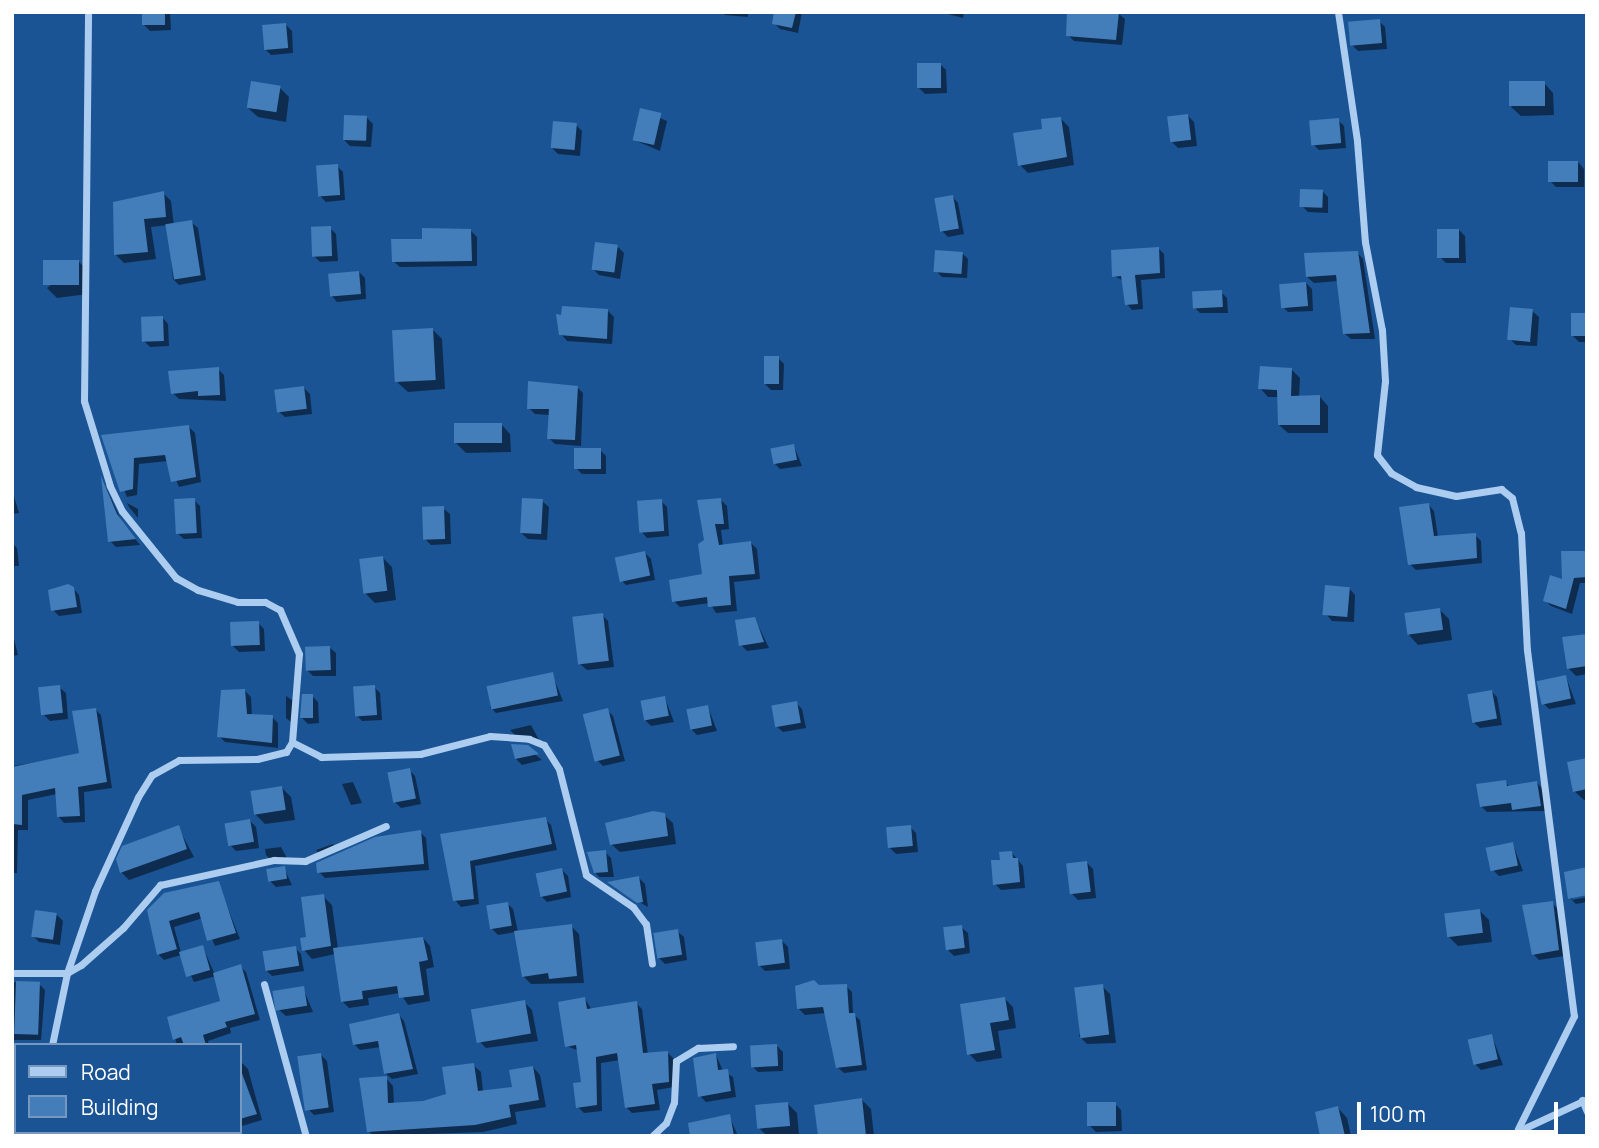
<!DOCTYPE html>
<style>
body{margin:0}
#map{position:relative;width:1599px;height:1148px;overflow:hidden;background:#1a5494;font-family:Manrope,sans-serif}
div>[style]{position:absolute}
.shadow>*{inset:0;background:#0007}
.building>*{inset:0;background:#437ebb;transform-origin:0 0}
.street>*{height:7px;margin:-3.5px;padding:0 3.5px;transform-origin:3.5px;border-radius:3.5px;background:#accdf0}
span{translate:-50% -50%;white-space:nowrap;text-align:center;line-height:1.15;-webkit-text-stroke:5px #1a5494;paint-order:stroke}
.frame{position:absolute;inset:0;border:14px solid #fff;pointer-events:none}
.legend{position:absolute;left:14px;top:1043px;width:228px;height:91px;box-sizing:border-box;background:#1a5494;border:2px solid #7698bf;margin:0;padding:9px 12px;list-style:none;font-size:21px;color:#fff}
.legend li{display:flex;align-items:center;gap:14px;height:35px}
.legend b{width:35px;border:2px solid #7698bf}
.scale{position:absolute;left:1357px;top:1102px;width:201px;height:32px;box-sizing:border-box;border:4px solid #fff;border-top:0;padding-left:9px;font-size:21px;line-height:24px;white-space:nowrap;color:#fff;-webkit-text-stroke:5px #1a5494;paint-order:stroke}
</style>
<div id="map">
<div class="shadow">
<i style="clip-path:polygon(143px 12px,170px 12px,171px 30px,150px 31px,144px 25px)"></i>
<i style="clip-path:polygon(722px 12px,748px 12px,748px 17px,725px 15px)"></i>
<i style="clip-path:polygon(776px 12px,802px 12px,798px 33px,780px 29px,774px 23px)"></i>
<i style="clip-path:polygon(940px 12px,964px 12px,963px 18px)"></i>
<i style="clip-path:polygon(1118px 13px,1125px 19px,1122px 45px,1074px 41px,1068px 35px)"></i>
<i style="clip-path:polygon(1379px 21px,1385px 27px,1387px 49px,1358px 51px,1352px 45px)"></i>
<i style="clip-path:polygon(286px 25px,292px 31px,293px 53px,271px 55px,265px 49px)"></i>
<i style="clip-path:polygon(940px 64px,946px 70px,947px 93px,925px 94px,919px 88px)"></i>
<i style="clip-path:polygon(1544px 83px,1553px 93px,1554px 115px,1521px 116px,1511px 107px)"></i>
<i style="clip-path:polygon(280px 88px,289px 97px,286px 122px,258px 117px,248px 108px)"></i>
<i style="clip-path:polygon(641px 110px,667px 121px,660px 151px,634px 140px)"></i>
<i style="clip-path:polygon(1188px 116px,1194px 122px,1197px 146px,1178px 148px,1172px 142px)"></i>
<i style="clip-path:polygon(367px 118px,373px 124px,371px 147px,350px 146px,344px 140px)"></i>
<i style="clip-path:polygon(1061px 119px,1069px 127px,1074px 165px,1028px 173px,1020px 165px,1044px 130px)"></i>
<i style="clip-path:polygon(1338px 120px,1344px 126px,1346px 148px,1319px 150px,1313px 144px)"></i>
<i style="clip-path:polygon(576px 125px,582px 131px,580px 156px,558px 154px,552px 148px)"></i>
<i style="clip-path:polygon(1578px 162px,1584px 169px,1584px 187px,1556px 187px,1550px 181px)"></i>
<i style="clip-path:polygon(337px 166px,343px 172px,345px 200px,326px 202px,319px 195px)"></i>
<i style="clip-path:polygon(1322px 191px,1328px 197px,1328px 213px,1308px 212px,1302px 206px)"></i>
<i style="clip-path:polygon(163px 193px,171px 201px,174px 226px,191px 222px,198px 228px,206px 280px,179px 285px,173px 279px,168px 225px,151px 227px,156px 259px,124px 263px,116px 255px,114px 236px)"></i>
<i style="clip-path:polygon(952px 196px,958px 203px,964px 234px,948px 237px,942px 231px)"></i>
<i style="clip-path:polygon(330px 228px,336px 234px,338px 261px,320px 262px,314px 256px)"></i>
<i style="clip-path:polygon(1459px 230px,1465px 236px,1466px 263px,1446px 263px,1440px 257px)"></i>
<i style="clip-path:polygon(471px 231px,477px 237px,477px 266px,400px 267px,393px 261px)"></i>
<i style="clip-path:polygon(618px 247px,624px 253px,620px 279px,599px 275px,593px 269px)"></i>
<i style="clip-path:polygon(1158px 248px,1164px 254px,1165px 278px,1141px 280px,1143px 309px,1132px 310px,1127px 304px,1124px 281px,1114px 276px)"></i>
<i style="clip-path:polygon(1357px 252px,1363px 259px,1375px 339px,1351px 339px,1344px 333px,1338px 281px,1314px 283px,1307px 277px)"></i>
<i style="clip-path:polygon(962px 253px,968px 259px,967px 278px,942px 277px,936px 271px)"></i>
<i style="clip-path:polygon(79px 262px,88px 271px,88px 294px,57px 298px,47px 288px)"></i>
<i style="clip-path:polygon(359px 272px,365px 278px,366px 299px,337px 302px,331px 295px)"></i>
<i style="clip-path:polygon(1306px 283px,1312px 289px,1313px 311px,1288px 312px,1282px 306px)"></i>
<i style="clip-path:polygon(1221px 292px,1227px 298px,1228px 313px,1200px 313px,1194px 307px)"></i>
<i style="clip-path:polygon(608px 311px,614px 317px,612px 344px,567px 341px,561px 334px)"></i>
<i style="clip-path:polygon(1532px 311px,1539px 317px,1537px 346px,1516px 345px,1510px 339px)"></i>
<i style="clip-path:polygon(1587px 315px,1587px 342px,1579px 342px,1573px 336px)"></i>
<i style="clip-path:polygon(162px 317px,168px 324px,169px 346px,150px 347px,144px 341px)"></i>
<i style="clip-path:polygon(432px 329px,442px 339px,445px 389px,408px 392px,398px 383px)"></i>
<i style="clip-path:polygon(778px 358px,784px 364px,783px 390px,771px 390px,765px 384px)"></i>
<i style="clip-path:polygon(218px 369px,224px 375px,226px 401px,179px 399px,173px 393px)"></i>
<i style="clip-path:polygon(1292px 370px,1300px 378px,1299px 397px,1320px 397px,1328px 406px,1328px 433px,1288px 433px,1279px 425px,1279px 397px,1268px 397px,1260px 388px)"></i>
<i style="clip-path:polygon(577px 387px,583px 393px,581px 446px,555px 444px,549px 438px,550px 415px,535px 414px,529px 408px)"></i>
<i style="clip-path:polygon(304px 388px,310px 394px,312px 414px,285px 417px,278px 411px)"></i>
<i style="clip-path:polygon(501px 424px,510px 434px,511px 452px,466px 453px,456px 443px)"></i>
<i style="clip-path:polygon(189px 427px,195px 433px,201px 482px,179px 487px,168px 461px,139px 464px,137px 495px,127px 497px,103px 436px)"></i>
<i style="clip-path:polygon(794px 446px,802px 466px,780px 469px,774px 463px)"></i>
<i style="clip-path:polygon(600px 450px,606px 456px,606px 474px,582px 474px,576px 468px)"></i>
<i style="clip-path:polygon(103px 481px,122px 522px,140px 545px,116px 547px,110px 541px)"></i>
<i style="clip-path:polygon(12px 490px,19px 513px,12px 514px)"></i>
<i style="clip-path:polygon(194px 500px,200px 506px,202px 538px,184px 539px,177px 533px)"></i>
<i style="clip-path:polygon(721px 500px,727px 506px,729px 529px,721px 530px,723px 546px,751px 543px,757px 549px,760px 579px,734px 582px,737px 611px,716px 613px,710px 603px,680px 607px,674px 601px,704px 576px,706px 541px)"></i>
<i style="clip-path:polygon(542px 501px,549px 507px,547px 540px,528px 539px,521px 533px)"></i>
<i style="clip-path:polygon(661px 501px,667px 507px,669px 536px,647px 538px,641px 531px)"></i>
<i style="clip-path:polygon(127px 503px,138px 509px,138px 518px,129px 507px)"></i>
<i style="clip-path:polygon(1428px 504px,1434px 511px,1438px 537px,1475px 535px,1481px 541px,1482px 563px,1416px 570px,1410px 564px)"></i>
<i style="clip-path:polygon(443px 508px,450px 514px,451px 544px,431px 545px,425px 539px)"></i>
<i style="clip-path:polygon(12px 543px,17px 548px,19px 566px,12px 566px)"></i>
<i style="clip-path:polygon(645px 553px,651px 559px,655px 580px,626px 585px,620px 579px)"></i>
<i style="clip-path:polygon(1587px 553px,1587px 583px,1580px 583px,1572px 614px,1551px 606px,1545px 600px)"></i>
<i style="clip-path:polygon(382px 557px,392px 567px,396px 600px,375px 603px,365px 593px)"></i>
<i style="clip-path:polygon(73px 588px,79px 595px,82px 613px,59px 616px,53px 610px)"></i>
<i style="clip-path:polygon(1349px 588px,1355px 595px,1354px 622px,1332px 621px,1326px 614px)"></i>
<i style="clip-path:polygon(1439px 609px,1449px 619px,1452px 640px,1418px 645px,1409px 635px)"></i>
<i style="clip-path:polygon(602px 615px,608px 621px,614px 667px,587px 670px,580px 664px)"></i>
<i style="clip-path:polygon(755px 619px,769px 648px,747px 651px,741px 645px)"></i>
<i style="clip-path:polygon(258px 623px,264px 629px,265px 651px,239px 652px,233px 646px)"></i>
<i style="clip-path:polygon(12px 631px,18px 655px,12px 656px)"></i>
<i style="clip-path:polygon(1587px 636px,1587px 674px,1576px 676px,1568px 668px)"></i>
<i style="clip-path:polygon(329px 647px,336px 653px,336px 676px,313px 676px,307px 670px)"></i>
<i style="clip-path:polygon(552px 674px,563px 701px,496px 713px,490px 707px)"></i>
<i style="clip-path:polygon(1566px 677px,1576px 704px,1549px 709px,1543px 703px)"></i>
<i style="clip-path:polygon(59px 687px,66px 693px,68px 719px,50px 721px,44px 715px)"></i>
<i style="clip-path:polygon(374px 687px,380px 693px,382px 720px,362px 721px,356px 715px)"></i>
<i style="clip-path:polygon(245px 691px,251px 697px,252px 716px,272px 717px,278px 723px,278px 748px,225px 742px,219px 736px)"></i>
<i style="clip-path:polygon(1491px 691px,1497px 697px,1502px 725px,1480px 728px,1473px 722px)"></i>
<i style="clip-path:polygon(286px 696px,295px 702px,291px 722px,286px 718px)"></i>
<i style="clip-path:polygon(312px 696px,318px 702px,319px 723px,308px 724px,302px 718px)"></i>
<i style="clip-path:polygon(665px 698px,674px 722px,651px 726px,645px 720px)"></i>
<i style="clip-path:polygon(796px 703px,802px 709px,806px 728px,783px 732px,776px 726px)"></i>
<i style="clip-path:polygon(708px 707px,717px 731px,697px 735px,691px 729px)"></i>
<i style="clip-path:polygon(95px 709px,101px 715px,112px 788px,84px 792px,85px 822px,64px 823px,58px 816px,57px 794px,28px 800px,28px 830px,18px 830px,17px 873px,12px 873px,12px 766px,81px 755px)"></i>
<i style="clip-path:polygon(607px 710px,613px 716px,625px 761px,603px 766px,597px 760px)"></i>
<i style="clip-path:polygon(531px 725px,539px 740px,517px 737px,510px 730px)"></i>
<i style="clip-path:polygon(527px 747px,537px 756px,542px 760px,522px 765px,516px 759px)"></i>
<i style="clip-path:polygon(1587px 760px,1587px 800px,1584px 800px,1574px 791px)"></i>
<i style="clip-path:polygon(409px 770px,415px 776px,421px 804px,401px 808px,395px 802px)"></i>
<i style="clip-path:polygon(353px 782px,362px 803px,351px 805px,342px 784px)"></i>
<i style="clip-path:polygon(1505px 782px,1510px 787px,1537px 783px,1543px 789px,1546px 811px,1487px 812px,1481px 806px)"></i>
<i style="clip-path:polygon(282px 788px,291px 797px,295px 820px,265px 824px,255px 814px)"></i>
<i style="clip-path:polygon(664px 815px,673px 823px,676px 844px,620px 852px,611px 844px,607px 824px,632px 816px)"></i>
<i style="clip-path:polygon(545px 819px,551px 825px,557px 850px,475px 866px,479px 904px,461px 907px,455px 900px,442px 836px)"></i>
<i style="clip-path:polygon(250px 821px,256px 827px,259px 848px,236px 851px,230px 845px)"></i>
<i style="clip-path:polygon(178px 827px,194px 857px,129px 880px,121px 872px)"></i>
<i style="clip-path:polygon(910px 827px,916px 833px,918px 852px,896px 854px,890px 848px)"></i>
<i style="clip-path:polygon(420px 832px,426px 838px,429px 870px,325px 878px,319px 872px)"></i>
<i style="clip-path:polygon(333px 844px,337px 849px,321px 856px,316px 850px)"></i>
<i style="clip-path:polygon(1513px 844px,1523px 871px,1499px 876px,1493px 870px)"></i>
<i style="clip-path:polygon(281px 847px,288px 860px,272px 861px,266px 855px,265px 849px)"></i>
<i style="clip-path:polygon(605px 852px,611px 858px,614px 877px,599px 877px,593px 870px,589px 854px)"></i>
<i style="clip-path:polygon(1012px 853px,1023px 866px,1025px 888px,1001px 890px,995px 884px,1002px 861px)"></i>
<i style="clip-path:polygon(1087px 863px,1093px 869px,1096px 898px,1078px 900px,1072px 894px)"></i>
<i style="clip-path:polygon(284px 868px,292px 885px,276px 887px,270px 881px)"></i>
<i style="clip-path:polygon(562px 870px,568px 876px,571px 897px,547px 902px,541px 896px)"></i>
<i style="clip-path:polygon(639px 878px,645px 884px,648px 907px,615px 888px)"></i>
<i style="clip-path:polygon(218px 883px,240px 939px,215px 946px,203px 918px,174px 927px,181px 953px,203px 947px,215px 975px,240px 966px,246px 972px,260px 1020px,230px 1028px,231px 1033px,208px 1041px,209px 1045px,177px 1045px,169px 1018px,223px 1001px,216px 976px,194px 982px,181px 955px,164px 960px,158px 954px,149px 910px)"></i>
<i style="clip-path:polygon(323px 896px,332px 905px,338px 949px,423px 938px,430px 946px,434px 967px,426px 969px,430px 1001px,408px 1005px,400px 993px,368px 998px,369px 1005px,349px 1008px,342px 1001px,335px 954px,312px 959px,304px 950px)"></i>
<i style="clip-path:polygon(1572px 896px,1572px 900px,1587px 897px,1587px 902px,1576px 904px,1570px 898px)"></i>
<i style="clip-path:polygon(507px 903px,513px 909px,518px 932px,571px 926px,579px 934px,584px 983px,531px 984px,523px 976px,516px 932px,498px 935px,492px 929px)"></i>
<i style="clip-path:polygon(1552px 903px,1558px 909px,1565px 956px,1539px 960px,1533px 954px)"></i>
<i style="clip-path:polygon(1480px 911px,1489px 920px,1492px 942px,1458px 946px,1448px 936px)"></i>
<i style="clip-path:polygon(57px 915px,63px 921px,60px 945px,39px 942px,33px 936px)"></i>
<i style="clip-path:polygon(961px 927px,968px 933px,970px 953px,954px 956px,948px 950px)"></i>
<i style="clip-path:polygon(677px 931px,684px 937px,687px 960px,665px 964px,659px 958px)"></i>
<i style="clip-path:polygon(782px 941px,788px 947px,790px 969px,765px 971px,759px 965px)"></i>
<i style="clip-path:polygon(295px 948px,301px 954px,304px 971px,272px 976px,266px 970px)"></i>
<i style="clip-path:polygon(12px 982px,39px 984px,45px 990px,41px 1040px,12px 1040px)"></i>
<i style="clip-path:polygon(846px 986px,852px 992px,853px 1014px,860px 1020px,867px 1070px,844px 1073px,837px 1067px,826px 1013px,805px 1015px,799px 1009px,819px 987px)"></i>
<i style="clip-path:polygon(1102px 986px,1110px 994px,1116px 1043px,1087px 1044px,1079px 1036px)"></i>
<i style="clip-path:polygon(303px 988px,313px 1012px,286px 1016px,279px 1010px)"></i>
<i style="clip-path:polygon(1004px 998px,1013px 1007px,1016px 1028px,998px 1031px,1002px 1058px,977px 1062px,969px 1054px)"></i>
<i style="clip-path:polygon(585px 999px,592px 1010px,636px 1003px,642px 1009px,648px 1055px,668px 1053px,674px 1059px,674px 1087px,657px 1090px,660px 1110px,632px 1113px,626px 1107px,620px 1060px,601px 1063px,602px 1111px,584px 1113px,578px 1107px,583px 1084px,579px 1051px,567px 1046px)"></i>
<i style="clip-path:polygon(524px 1002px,532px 1010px,538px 1041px,486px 1048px,478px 1040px)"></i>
<i style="clip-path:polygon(398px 1014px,404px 1021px,418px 1074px,392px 1079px,385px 1073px,381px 1047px,360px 1050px,354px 1044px)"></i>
<i style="clip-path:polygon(1492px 1036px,1503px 1065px,1481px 1070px,1475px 1064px)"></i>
<i style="clip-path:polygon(777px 1046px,783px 1052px,783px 1071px,758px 1072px,752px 1066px)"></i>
<i style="clip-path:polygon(321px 1055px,327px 1061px,334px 1112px,314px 1115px,308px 1109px)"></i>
<i style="clip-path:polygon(716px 1055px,723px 1071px,733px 1077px,736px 1097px,706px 1102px,700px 1096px)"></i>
<i style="clip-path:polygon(242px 1063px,248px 1069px,262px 1120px,242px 1126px)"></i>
<i style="clip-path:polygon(473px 1065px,481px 1072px,483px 1092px,514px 1088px,533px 1067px,540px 1075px,546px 1107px,515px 1112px,517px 1124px,483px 1132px,373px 1136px,369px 1131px,386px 1078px,393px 1086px,394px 1104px,423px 1103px,448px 1095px)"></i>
<i style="clip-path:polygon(862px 1100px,871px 1109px,874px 1136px,825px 1136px)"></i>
<i style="clip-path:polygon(788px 1104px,797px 1113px,799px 1135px,767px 1136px,759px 1128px)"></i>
<i style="clip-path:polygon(1115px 1104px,1121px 1110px,1122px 1131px,1096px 1132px,1090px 1126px)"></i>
<i style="clip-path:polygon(1338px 1108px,1347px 1118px,1351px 1136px,1322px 1136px)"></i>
<i style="clip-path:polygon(12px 1112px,16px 1132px,36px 1136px,12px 1136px)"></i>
<i style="clip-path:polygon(729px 1116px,738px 1136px,691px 1136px)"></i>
<i style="clip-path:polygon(98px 1132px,146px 1132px,135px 1136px)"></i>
<i style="clip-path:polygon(175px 1132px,197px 1132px,186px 1136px)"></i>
</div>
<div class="building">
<i style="left:142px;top:12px;width:23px;height:13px"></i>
<i style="clip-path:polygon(774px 12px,796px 12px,792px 28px,772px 24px)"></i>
<i style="clip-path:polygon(1067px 12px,1119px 12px,1116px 40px,1066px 36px)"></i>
<i style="left:1380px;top:19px;width:24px;height:32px;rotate:85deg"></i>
<i style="left:286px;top:23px;width:25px;height:24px;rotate:85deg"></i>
<i style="left:917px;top:63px;width:24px;height:25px"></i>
<i style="left:251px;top:81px;width:30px;height:27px;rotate:9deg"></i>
<i style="left:1545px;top:81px;width:25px;height:36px;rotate:90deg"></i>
<i style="left:640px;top:108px;width:22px;height:33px;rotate:13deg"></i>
<i style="left:1188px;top:114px;width:26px;height:21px;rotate:83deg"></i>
<i style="left:344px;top:115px;width:23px;height:25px;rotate:2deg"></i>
<i style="clip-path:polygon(1061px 117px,1067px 157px,1018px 166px,1013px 133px,1042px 129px,1041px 119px)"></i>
<i style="left:1339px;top:118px;width:25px;height:30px;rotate:85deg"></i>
<i style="left:553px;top:121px;width:24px;height:27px;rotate:5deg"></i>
<i style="left:1548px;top:161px;width:30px;height:21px"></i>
<i style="left:338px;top:164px;width:31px;height:22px;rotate:86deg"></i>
<i style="left:1300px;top:189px;width:23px;height:18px;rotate:2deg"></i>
<i style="clip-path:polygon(164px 191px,166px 217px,144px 219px,148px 252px,114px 255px,113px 202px)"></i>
<i style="left:953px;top:195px;width:34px;height:19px;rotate:80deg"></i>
<i style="left:192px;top:220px;width:56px;height:27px;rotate:81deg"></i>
<i style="left:331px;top:226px;width:30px;height:20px;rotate:88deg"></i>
<i style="clip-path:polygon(422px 228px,471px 229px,472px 261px,392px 262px,391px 239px,422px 239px)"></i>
<i style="left:1437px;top:229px;width:22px;height:29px"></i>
<i style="left:595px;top:242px;width:23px;height:28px;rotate:7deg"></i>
<i style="clip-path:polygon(1159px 247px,1160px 273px,1135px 275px,1138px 304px,1125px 305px,1121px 276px,1112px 277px,1111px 250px)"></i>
<i style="left:935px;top:250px;width:28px;height:22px;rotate:4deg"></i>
<i style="clip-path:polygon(1358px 251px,1370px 333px,1343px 334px,1336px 275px,1306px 277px,1304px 253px)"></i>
<i style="left:79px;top:260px;width:25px;height:36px;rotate:90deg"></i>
<i style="left:359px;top:271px;width:23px;height:31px;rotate:85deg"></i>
<i style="left:1306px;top:282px;width:24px;height:27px;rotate:85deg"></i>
<i style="left:1222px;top:290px;width:17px;height:30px;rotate:87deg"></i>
<i style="clip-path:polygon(562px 306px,608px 309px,607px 339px,559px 335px,556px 314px,561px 315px)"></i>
<i style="left:1510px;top:307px;width:23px;height:33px;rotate:5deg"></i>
<i style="left:1587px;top:313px;width:23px;height:16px;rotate:90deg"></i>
<i style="left:163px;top:316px;width:25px;height:22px;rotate:88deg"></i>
<i style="left:433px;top:328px;width:52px;height:41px;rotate:87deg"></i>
<i style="left:764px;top:356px;width:15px;height:28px"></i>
<i style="clip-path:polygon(1260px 366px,1292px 368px,1291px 396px,1320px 395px,1320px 425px,1278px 425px,1277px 390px,1258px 389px)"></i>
<i style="clip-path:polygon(219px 367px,220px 395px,198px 396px,198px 391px,171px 394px,168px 371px)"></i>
<i style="clip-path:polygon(528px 381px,578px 386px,575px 440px,547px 439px,549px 409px,527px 409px)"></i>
<i style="left:304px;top:386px;width:23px;height:30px;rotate:83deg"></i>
<i style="left:502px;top:423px;width:20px;height:48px;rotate:90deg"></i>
<i style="clip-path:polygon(189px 425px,196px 477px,171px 482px,165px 455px,134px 458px,133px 489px,120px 492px,101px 435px)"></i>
<i style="left:794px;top:444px;width:16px;height:24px;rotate:79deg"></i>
<i style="left:574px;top:448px;width:27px;height:21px"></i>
<i style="clip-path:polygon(101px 476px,117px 514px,136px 539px,108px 542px)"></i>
<i style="left:195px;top:498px;width:35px;height:21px;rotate:87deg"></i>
<i style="left:522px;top:498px;width:21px;height:35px;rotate:3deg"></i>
<i style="clip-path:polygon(721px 498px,724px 524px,715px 524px,719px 545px,751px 541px,755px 574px,729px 576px,731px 605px,708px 607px,707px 597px,672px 602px,669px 580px,702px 574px,698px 544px,704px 540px,697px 500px)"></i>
<i style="left:662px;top:499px;width:32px;height:25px;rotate:86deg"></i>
<i style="clip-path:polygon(1429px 503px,1434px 536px,1476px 533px,1477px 558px,1408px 565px,1399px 507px)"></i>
<i style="left:444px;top:506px;width:33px;height:22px;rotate:88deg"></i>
<i style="left:645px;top:551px;width:25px;height:31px;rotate:78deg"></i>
<i style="clip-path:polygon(1561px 551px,1587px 551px,1587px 577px,1574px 578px,1566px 609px,1543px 601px,1550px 575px,1562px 579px)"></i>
<i style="left:383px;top:556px;width:35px;height:24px;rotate:83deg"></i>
<i style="clip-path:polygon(68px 584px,74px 587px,77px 607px,51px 611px,48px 590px)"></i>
<i style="left:1325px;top:585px;width:25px;height:30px;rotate:5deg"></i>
<i style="left:1440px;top:608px;width:22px;height:36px;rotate:82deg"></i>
<i style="left:603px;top:613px;width:48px;height:31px;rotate:83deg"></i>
<i style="clip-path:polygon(755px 617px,764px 642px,739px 646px,735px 620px)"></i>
<i style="left:259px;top:621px;width:24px;height:29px;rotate:88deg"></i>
<i style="clip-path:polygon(1587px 634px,1587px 666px,1567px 669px,1562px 637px)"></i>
<i style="left:330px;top:646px;width:24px;height:25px;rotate:88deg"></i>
<i style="left:553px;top:672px;width:24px;height:68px;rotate:78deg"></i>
<i style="left:1566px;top:675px;width:24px;height:30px;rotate:78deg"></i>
<i style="left:60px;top:685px;width:28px;height:22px;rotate:84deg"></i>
<i style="left:375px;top:685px;width:30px;height:22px;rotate:86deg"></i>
<i style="clip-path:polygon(245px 689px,247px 714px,273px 715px,272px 743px,217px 737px,221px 690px)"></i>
<i style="left:1492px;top:690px;width:29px;height:25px;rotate:80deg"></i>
<i style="clip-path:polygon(302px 694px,313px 694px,313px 718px,300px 718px)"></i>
<i style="left:665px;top:696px;width:20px;height:25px;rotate:79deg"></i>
<i style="left:797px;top:701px;width:22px;height:26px;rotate:80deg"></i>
<i style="left:708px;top:705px;width:21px;height:22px;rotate:79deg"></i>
<i style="clip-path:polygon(96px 708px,107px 782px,78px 787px,80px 816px,57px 817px,55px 788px,22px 795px,22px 825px,12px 824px,12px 767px,79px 753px,72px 711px)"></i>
<i style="left:608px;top:708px;width:49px;height:26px;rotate:76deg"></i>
<i style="clip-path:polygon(511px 744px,528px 745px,539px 754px,515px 759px)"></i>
<i style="clip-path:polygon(1587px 758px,1587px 789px,1573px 792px,1567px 762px)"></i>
<i style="left:410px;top:768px;width:31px;height:23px;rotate:79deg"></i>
<i style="clip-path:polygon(1506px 780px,1507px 786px,1537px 781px,1541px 806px,1512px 810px,1511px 803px,1480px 807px,1476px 784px)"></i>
<i style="left:282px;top:786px;width:24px;height:32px;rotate:81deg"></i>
<i style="clip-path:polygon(653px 811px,665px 813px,668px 836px,610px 845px,605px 823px)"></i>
<i style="clip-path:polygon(546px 817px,552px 844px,470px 861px,474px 899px,453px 901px,440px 834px)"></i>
<i style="left:250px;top:819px;width:23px;height:26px;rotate:80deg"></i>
<i style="clip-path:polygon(179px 825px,187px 849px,120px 873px,116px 859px,122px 846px)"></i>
<i style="left:911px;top:825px;width:21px;height:25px;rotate:85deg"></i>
<i style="clip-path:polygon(421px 830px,424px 864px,317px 873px,316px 863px,375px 837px)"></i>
<i style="left:1513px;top:842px;width:24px;height:28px;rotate:78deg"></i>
<i style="clip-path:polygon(606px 850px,608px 872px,594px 873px,587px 852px)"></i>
<i style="clip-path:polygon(1012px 851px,1013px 858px,1018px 858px,1020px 882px,993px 885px,991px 860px,1000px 860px,999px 852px)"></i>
<i style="left:1087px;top:861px;width:31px;height:21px;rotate:83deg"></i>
<i style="left:285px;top:866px;width:13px;height:19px;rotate:81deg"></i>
<i style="clip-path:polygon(1587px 867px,1587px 895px,1568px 899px,1564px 872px)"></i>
<i style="left:562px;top:868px;width:24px;height:27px;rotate:78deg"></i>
<i style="clip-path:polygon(639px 876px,643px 902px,637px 903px,607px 882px)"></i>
<i style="clip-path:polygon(219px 881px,236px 933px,207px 941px,199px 912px,169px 921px,177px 949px,157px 955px,147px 910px,164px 893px)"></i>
<i style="clip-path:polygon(324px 894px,331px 946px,302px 951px,300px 938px,306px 937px,301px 897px)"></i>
<i style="clip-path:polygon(1553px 901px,1559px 950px,1532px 955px,1522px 905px)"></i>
<i style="left:508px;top:902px;width:24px;height:22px;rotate:81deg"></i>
<i style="left:1480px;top:909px;width:24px;height:36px;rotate:83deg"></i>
<i style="left:35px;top:910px;width:22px;height:27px;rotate:8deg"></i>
<i style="clip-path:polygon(572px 924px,577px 976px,549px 979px,548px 973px,522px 977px,514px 931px)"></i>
<i style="left:962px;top:925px;width:23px;height:19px;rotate:83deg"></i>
<i style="left:678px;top:929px;width:26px;height:25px;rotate:81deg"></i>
<i style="clip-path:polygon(423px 937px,428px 960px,419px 962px,424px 995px,399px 998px,397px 986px,362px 991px,363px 999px,341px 1002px,333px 948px)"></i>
<i style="left:782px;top:939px;width:24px;height:27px;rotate:83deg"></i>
<i style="left:203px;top:945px;width:26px;height:25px;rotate:74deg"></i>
<i style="left:296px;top:946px;width:20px;height:34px;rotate:81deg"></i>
<i style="clip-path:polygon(241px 964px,255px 1014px,225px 1022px,227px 1027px,203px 1035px,206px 1045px,184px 1045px,181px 1037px,173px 1040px,167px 1017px,220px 1001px,213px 973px)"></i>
<i style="clip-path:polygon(814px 980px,819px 985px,847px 984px,849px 1013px,855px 1013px,862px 1065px,836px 1068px,823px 1007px,797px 1009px,795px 986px)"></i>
<i style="left:16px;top:981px;width:24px;height:53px;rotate:2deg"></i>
<i style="left:1103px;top:984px;width:51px;height:29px;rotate:83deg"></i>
<i style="left:304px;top:986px;width:20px;height:32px;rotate:81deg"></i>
<i style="clip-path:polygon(585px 997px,587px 1009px,637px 1001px,643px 1053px,668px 1051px,669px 1082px,652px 1084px,655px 1104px,625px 1108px,617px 1053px,596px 1057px,597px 1105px,576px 1108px,573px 1083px,581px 1082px,576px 1045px,565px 1047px,558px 1002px)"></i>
<i style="clip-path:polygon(1005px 997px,1009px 1020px,990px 1023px,995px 1050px,967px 1055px,960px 1004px)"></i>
<i style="left:525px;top:1000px;width:34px;height:55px;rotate:80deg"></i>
<i style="clip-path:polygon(399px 1013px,413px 1069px,384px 1074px,378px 1041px,353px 1045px,349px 1024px)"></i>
<i style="left:1492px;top:1034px;width:26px;height:25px;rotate:77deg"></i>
<i style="left:777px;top:1044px;width:22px;height:27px;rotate:87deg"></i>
<i style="left:321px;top:1053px;width:55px;height:24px;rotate:82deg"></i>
<i style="clip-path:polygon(716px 1053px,718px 1070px,728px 1069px,731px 1091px,698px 1097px,693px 1058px)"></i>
<i style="clip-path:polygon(474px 1063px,478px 1091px,512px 1087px,509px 1070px,533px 1066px,539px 1100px,509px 1105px,511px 1117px,475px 1125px,367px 1132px,359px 1078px,387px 1076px,388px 1103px,423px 1101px,446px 1094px,442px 1067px)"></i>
<i style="clip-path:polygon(240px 1068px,257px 1114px,240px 1119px)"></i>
<i style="clip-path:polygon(862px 1098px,866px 1136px,818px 1136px,814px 1105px)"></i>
<i style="left:788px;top:1102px;width:24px;height:33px;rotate:85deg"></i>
<i style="left:1116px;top:1102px;width:24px;height:29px;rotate:90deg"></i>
<i style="clip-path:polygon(1338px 1106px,1345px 1136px,1320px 1136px,1315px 1112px)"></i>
<i style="clip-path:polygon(730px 1114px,734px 1136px,690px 1136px,688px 1123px)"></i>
</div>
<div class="street">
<i style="left:1338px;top:12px;width:130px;rotate:81.6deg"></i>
<i style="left:1357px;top:141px;width:101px;rotate:85.5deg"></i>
<i style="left:1365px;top:242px;width:90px;rotate:79.1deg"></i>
<i style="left:1382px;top:330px;width:51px;rotate:86.6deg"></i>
<i style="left:1385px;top:381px;width:74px;rotate:96.2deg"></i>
<i style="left:1377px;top:455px;width:23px;rotate:52deg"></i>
<i style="left:1391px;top:473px;width:29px;rotate:29deg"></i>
<i style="left:1416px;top:487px;width:41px;rotate:12.7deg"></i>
<i style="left:1456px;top:496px;width:46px;rotate:-8.8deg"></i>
<i style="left:1501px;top:489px;width:14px;rotate:39deg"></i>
<i style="left:1512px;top:498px;width:36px;rotate:76deg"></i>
<i style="left:1521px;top:533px;width:117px;rotate:87.1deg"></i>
<i style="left:1527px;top:650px;width:369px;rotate:82.7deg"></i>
<i style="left:1574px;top:1016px;width:126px;rotate:116.4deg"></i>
<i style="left:292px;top:742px;width:33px;rotate:27deg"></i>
<i style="left:321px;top:757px;width:99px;rotate:-1.7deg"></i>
<i style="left:420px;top:754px;width:72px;rotate:-14.4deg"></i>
<i style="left:490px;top:736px;width:39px;rotate:4deg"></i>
<i style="left:529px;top:739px;width:16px;rotate:22deg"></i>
<i style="left:544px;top:745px;width:28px;rotate:58deg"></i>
<i style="left:559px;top:769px;width:109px;rotate:75.7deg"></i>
<i style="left:586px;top:875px;width:57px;rotate:34.2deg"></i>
<i style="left:633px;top:907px;width:21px;rotate:53deg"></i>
<i style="left:646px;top:924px;width:40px;rotate:81.5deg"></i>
<i style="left:12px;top:973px;width:55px"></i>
<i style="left:67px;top:973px;width:16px;rotate:-30deg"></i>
<i style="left:81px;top:965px;width:56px;rotate:-41.4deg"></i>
<i style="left:123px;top:928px;width:57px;rotate:-49.3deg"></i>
<i style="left:160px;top:885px;width:117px;rotate:-12.4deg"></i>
<i style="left:274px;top:860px;width:31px;rotate:2deg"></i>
<i style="left:305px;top:861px;width:88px;rotate:-23.4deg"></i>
<i style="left:264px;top:984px;width:158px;rotate:74.6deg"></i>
<i style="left:52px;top:1045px;width:74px;rotate:-78.2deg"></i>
<i style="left:67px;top:973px;width:87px;rotate:-71.1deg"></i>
<i style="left:95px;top:891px;width:103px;rotate:-65.4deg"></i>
<i style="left:138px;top:797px;width:26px;rotate:-58deg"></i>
<i style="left:152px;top:775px;width:31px;rotate:-29deg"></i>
<i style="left:179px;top:760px;width:78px;rotate:-0.7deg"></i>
<i style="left:257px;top:759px;width:30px;rotate:-14deg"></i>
<i style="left:286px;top:752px;width:12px;rotate:-59deg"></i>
<i style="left:292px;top:742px;width:88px;rotate:-85.5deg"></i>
<i style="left:299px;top:654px;width:48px;rotate:-113.4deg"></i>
<i style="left:280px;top:610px;width:17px;rotate:-152deg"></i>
<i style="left:265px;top:602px;width:27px;rotate:180deg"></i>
<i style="left:238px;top:602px;width:42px;rotate:-163.3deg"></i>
<i style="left:198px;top:590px;width:25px;rotate:-151deg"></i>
<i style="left:176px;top:578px;width:86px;rotate:-128.9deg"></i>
<i style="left:122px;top:511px;width:28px;rotate:-116deg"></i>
<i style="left:110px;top:486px;width:89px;rotate:-107deg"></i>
<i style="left:84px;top:401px;width:389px;rotate:-89.4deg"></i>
<i style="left:1582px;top:1100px;width:13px;rotate:67deg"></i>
<i style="left:45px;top:1132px;width:4px;rotate:90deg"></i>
<i style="left:652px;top:1136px;width:19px;rotate:-43deg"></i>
<i style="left:666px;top:1123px;width:22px;rotate:-69deg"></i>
<i style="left:674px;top:1102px;width:41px;rotate:-87.2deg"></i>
<i style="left:676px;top:1061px;width:26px;rotate:-31deg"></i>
<i style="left:698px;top:1048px;width:35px;rotate:-3deg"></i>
<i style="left:1508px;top:1136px;width:87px;rotate:-25.1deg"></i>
</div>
<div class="frame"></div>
<ul class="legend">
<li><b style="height:9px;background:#accdf0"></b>Road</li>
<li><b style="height:19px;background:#437ebb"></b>Building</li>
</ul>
<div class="scale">100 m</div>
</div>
